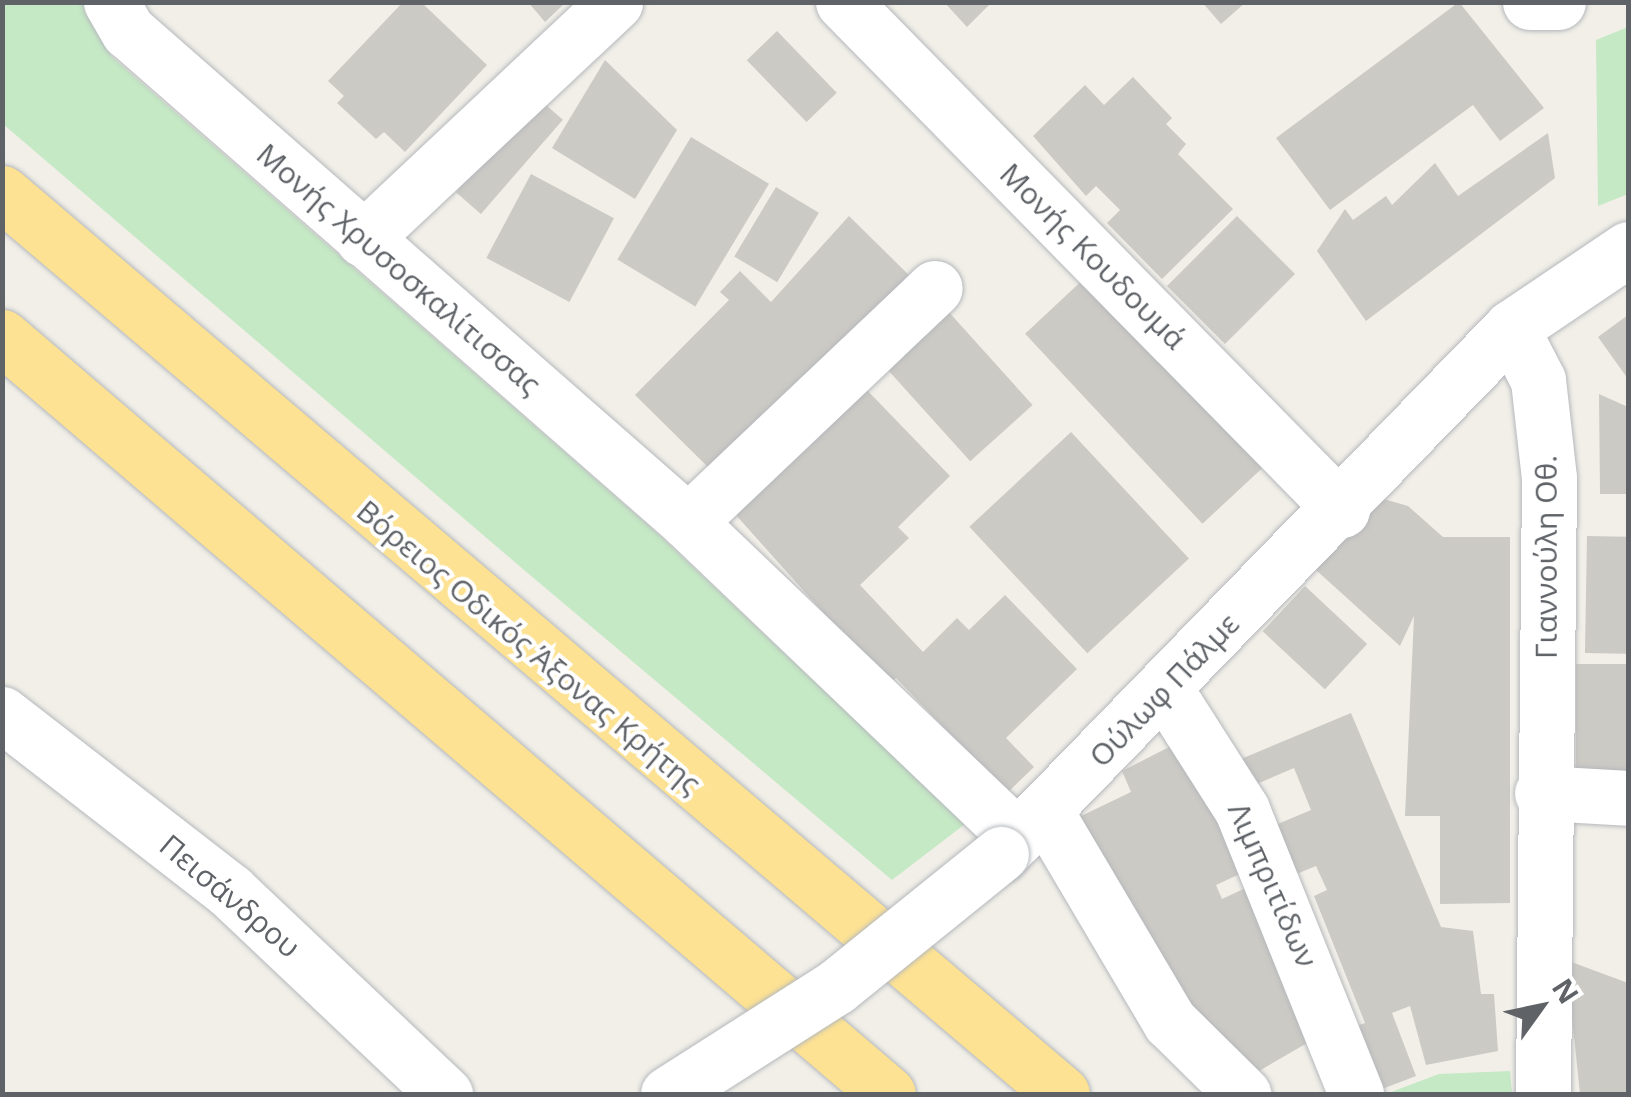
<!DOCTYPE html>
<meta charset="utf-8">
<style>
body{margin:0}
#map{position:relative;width:1631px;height:1097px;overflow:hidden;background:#f1efe8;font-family:"Open Sans",sans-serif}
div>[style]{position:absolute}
.green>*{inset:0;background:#c5e8c5}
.building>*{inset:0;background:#cccac5;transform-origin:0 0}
.roads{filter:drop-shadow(0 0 2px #b5b8bc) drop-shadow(0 0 2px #b5b8bc)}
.minor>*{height:55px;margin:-27.5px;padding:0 27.5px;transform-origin:27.5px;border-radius:27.5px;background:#fff}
.highway>*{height:55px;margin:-27.5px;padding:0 27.5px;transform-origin:27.5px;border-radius:27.5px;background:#fde293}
.bridges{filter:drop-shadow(0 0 2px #b5b8bc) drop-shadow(0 0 2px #b5b8bc)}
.minor-bridge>*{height:55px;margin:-27.5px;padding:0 27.5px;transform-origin:27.5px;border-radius:27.5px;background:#fff}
span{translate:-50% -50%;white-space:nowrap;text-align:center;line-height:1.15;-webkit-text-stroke:8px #fff;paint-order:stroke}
.street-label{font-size:30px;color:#5f6368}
.frame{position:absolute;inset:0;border:5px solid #5f6368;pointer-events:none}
.north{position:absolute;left:1491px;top:957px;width:100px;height:100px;-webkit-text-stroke:8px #fff;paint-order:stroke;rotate:57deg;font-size:28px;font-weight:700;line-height:40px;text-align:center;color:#5f6368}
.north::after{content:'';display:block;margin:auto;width:35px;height:45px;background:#5f6368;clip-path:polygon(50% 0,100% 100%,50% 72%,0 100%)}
</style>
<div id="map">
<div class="green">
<i style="clip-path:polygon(3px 3px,90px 3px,111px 56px,657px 533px,965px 824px,892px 880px,517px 564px,3px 124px)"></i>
<i style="clip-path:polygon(1628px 27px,1628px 194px,1598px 206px,1596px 40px)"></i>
<i style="clip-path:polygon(1510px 1071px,1512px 1094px,1386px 1094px,1439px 1074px)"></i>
</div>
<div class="building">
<i style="clip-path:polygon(403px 2px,421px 2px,487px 65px,405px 152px,384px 132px,376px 139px,337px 103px,344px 96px,328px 81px)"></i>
<i style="clip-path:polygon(528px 2px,566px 2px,545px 22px)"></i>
<i style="clip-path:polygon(944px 2px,992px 2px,967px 27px)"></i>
<i style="clip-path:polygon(1202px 2px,1246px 2px,1221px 24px)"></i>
<i style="clip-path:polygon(1459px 2px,1544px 108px,1500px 141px,1473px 105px,1330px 210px,1276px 138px)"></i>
<i style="left:777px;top:31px;width:86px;height:42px;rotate:46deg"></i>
<i style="clip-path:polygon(605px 60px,677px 130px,635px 199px,552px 148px)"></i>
<i style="clip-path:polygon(1133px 77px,1172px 118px,1166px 124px,1186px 144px,1178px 154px,1233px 209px,1162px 279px,1107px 223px,1120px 210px,1096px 186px,1086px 196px,1033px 136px,1085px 85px,1104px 105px)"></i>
<i style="left:538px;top:98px;width:33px;height:125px;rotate:41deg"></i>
<i style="clip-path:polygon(1548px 133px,1555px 178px,1366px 321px,1317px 251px,1345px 209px,1353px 220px,1386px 196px,1392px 205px,1435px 163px,1458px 196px)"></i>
<i style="left:691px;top:137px;width:91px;height:143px;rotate:31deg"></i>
<i style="left:531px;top:174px;width:94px;height:95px;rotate:28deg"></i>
<i style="left:776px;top:187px;width:50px;height:81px;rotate:31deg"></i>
<i style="clip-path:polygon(849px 216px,917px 283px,715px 474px,635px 395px,729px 300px,720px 292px,740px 271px,771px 302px)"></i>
<i style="left:1237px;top:216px;width:82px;height:99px;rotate:45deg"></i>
<i style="left:1088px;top:275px;width:260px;height:86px;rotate:47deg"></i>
<i style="left:947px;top:310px;width:128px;height:84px;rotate:48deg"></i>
<i style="clip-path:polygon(1628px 315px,1628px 379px,1598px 337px)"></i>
<i style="clip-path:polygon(864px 387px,950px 476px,898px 527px,909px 538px,860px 585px,923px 652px,957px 618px,969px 630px,1005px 595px,1077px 669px,1006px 738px,1034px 767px,1007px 793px,896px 678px,888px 685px,734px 513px)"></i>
<i style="clip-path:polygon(1599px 394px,1628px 407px,1628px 494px,1600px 494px)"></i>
<i style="left:1071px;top:432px;width:173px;height:139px;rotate:47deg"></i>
<i style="clip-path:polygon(1380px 498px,1408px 506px,1443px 537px,1510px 537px,1510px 903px,1440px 904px,1440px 816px,1405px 816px,1414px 616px,1400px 646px,1316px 570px)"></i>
<i style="left:1587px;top:536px;width:41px;height:117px;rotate:1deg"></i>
<i style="left:1305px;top:586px;width:85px;height:62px;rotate:43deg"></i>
<i style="left:1576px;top:664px;width:52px;height:116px"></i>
<i style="clip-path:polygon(1351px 713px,1441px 927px,1473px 931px,1481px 994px,1494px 994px,1498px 1051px,1426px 1065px,1410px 1006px,1392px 1013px,1416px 1076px,1369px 1094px,1345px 1030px,1365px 1023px,1314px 896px,1327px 890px,1316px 866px,1289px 877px,1268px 828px,1311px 810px,1294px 768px,1252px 786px,1241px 759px)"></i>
<i style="clip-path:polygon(1181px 741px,1244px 872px,1216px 885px,1222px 899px,1252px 885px,1314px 1039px,1259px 1071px,1192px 1013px,1150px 934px,1136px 941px,1077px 818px,1131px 792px,1122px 771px)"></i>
<i style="clip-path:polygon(1566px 960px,1628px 983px,1628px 1094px,1580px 1094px)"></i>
</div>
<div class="roads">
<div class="minor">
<i style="left:111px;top:2px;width:34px;rotate:60deg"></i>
<i style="left:128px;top:31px;width:745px;rotate:41.24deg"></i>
<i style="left:688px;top:522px;width:456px;rotate:43.7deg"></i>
<i style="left:843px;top:2px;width:712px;rotate:45.51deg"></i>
<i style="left:1530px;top:2px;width:28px"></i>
<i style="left:363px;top:239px;width:346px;rotate:-43.2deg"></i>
<i style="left:1511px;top:328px;width:59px;rotate:62.6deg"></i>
<i style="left:1538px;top:380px;width:99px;rotate:83.6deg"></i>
<i style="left:1549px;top:478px;width:616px;rotate:90.56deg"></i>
<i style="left:688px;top:522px;width:340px;rotate:-43.5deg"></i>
<i style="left:1165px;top:689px;width:143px;rotate:57.5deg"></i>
<i style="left:1242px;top:810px;width:306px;rotate:68.1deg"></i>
<i style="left:2px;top:714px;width:289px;rotate:37.8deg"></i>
<i style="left:230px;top:891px;width:296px;rotate:43.4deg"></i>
<i style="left:1542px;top:793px;width:86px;rotate:3.3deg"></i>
<i style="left:1045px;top:811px;width:245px;rotate:59.4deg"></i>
<i style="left:1170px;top:1022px;width:103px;rotate:44.6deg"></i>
<i style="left:1001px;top:854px;width:733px;rotate:-45.88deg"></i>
<i style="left:1511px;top:328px;width:141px;rotate:-34deg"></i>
</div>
<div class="highway">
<i style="left:2px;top:193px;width:1391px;rotate:40.36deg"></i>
<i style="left:2px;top:337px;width:1165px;rotate:40.51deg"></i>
</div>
</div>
<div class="bridges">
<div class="minor-bridge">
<i style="left:668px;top:1094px;width:199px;rotate:-32.5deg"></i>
<i style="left:836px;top:987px;width:212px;rotate:-38.9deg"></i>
</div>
</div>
<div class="street-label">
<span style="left:1093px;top:256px;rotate:45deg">Μονής Κουδουμά</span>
<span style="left:399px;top:269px;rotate:41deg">Μονής Χρυσοσκαλίτισσας</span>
<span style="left:1546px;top:557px;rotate:-90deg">Γιαννούλη Οθ.</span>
<span style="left:529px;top:647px;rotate:40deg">Βόρειος Οδικός Άξονας Κρήτης</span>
<span style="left:1164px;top:690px;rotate:-46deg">Ούλωφ Πάλμε</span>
<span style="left:1273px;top:885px;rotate:66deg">Λιμπριτίδων</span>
<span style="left:230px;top:896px;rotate:40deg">Πεισάνδρου</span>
</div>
<div class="frame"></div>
<div class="north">N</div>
</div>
